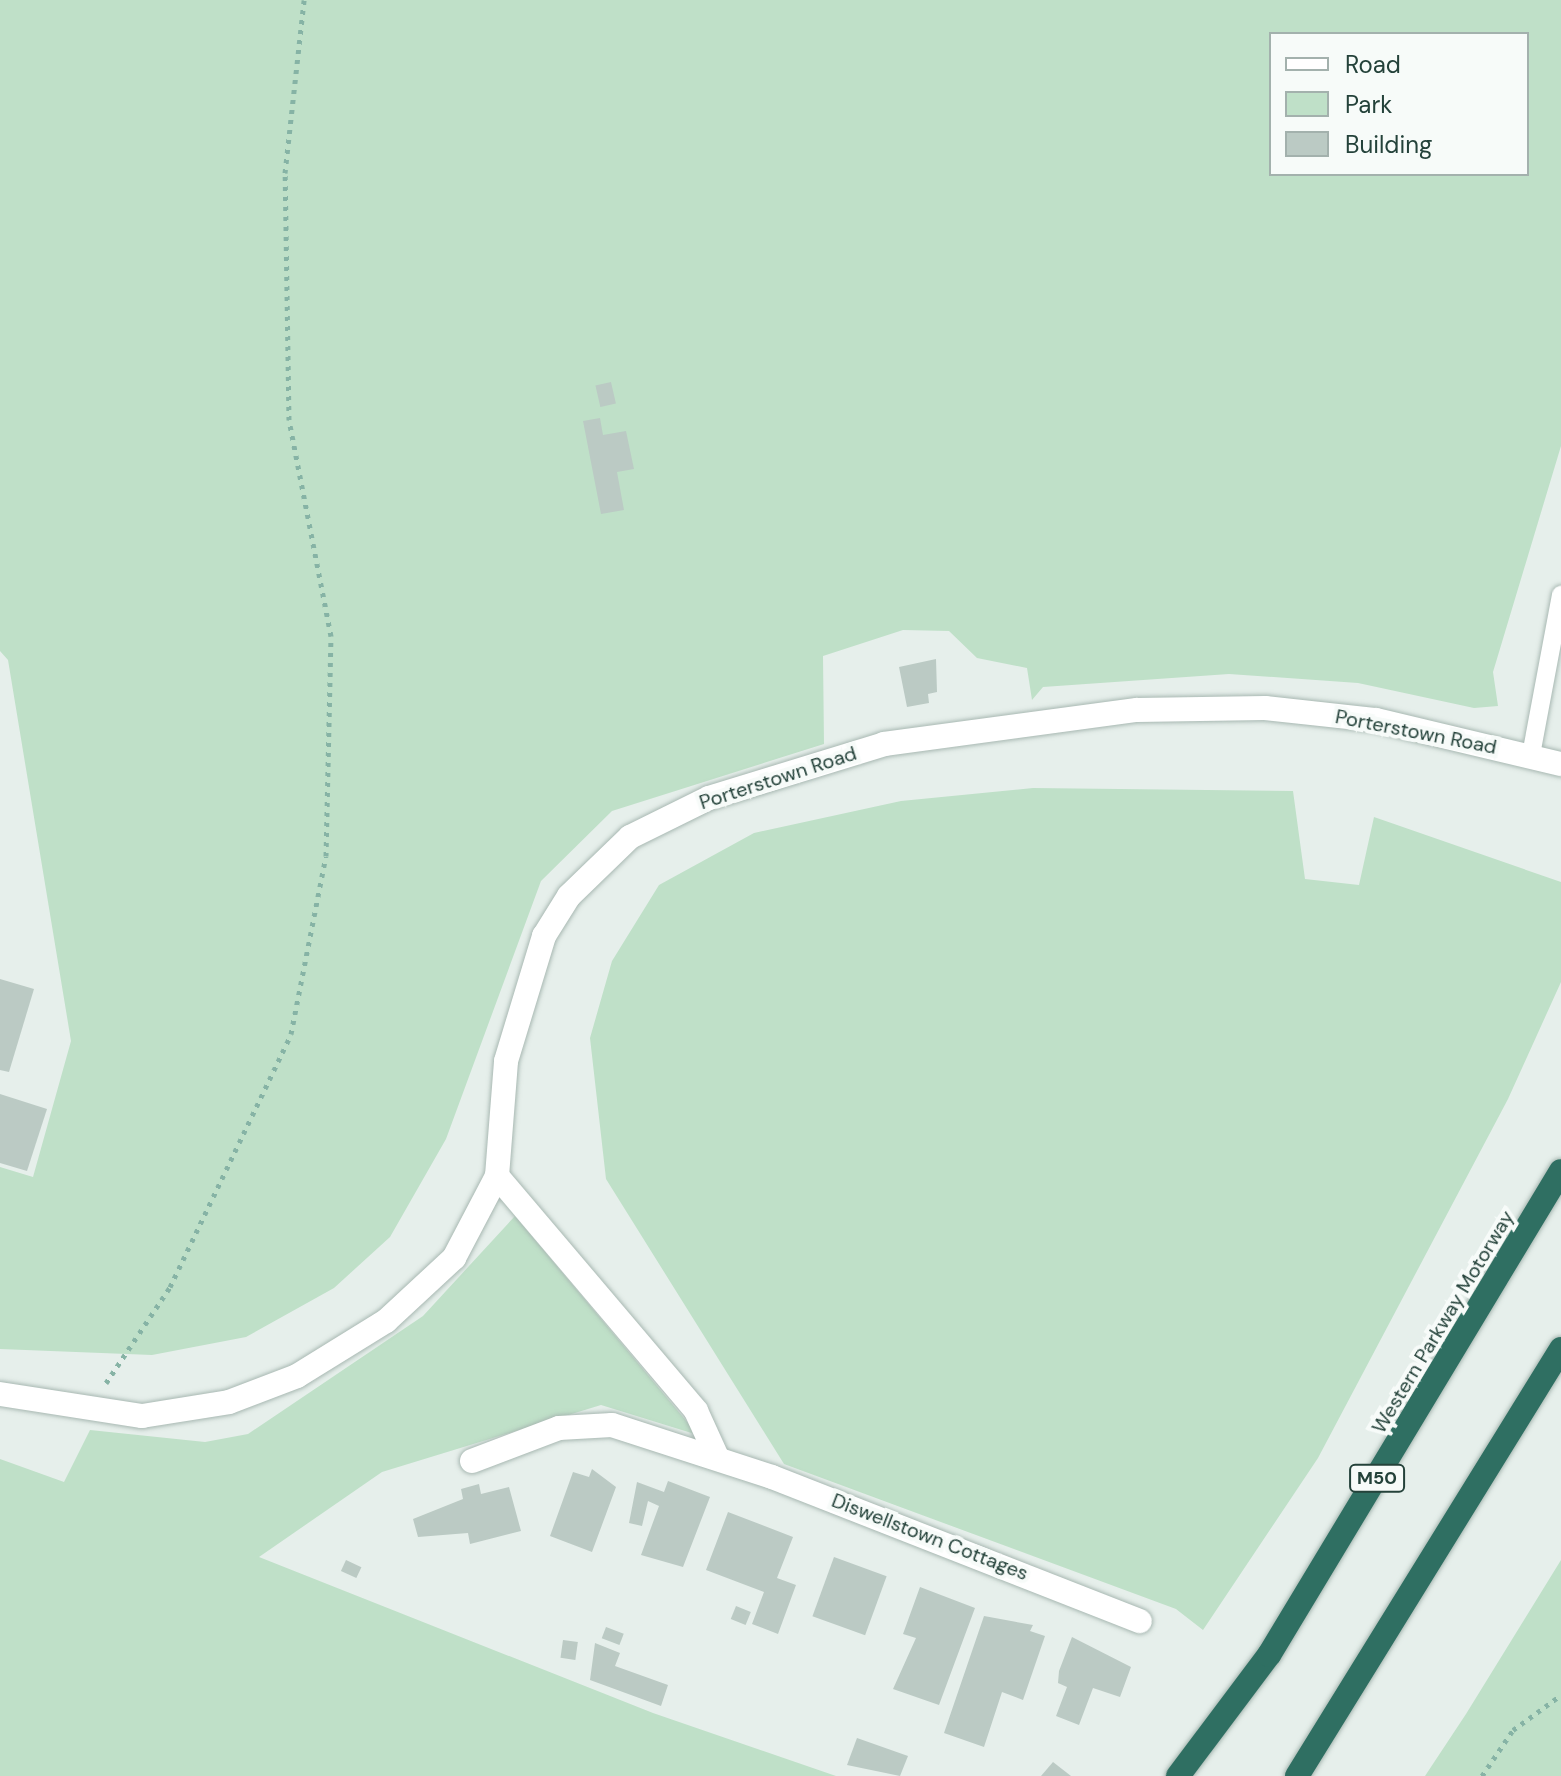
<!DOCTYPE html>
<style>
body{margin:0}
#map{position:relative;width:1561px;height:1776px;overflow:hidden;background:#e6efeb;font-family:"DM Sans",sans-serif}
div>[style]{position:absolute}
.green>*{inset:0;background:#bfe0c8}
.building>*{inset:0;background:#bbcac4;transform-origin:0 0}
.path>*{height:5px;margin-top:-2.5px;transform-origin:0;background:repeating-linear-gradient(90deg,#86b3a5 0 4px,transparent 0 10px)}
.roads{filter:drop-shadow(0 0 2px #a8b8b2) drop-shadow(0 0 2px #a8b8b2)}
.service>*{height:18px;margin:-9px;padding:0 9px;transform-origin:9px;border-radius:9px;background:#fff}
.minor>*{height:24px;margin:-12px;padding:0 12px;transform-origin:12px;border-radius:12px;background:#fff}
.tertiary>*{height:24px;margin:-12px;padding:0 12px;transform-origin:12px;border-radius:12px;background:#fff}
.motorway>*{height:24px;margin:-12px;padding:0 12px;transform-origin:12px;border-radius:12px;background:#2f6f62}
span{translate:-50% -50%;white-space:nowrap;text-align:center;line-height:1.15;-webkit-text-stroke:8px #f7fbf9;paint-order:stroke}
.shield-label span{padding:2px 6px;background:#f7fbf9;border:2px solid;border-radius:6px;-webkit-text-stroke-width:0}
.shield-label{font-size:18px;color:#24423a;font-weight:700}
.street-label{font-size:20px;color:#24423a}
.legend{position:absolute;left:1269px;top:32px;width:260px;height:144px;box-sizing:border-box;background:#f7fbf9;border:2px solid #a3b1ad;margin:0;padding:10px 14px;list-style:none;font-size:24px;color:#24423a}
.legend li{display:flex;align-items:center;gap:16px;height:40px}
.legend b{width:40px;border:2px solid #a3b1ad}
</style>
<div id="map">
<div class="green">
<i style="clip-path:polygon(evenodd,0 0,1561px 0,1561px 446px,1493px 672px,1498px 706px,1474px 708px,1358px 683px,1229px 674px,1043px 687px,1032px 700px,1027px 668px,977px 658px,949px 631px,903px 630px,823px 656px,824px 744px,612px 811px,541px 881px,446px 1139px,390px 1237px,334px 1288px,246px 1337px,152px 1355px,0 1349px,0 1167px,33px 1177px,71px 1041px,8px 660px,0 651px,0 0,1271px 34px,1527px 34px,1527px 174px,1271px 174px,1271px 34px)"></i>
<i style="clip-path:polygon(1033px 788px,1293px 791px,1305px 879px,1359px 885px,1374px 817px,1561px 882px,1561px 982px,1508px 1099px,1318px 1458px,1203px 1630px,1176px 1609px,784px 1464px,606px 1179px,590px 1038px,612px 961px,659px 885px,754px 833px,901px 801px)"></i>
<i style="clip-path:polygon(515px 1216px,698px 1435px,601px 1405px,382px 1472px,259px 1557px,653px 1713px,836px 1776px,0 1776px,0 1459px,64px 1482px,90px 1430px,205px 1442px,248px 1434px,423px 1316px)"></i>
<i style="clip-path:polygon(1561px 1560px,1561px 1776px,1425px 1776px,1466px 1714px)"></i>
</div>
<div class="building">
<i style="left:611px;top:382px;width:22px;height:16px;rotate:77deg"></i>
<i style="clip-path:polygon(600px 418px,603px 435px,626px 431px,634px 469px,617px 472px,624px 510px,601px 514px,583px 421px)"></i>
<i style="clip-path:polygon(936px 659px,937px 692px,928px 694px,929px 703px,907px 707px,899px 667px)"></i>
<i style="clip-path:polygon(0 979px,34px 989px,9px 1072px,0 1070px)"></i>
<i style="clip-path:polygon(0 1094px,47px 1109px,27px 1171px,0 1163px)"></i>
<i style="clip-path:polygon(592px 1469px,616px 1487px,592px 1552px,550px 1536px,573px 1472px,589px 1477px)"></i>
<i style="clip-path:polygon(668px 1481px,710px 1497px,683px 1567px,641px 1555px,659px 1506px,648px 1501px,642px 1526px,629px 1523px,637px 1482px,664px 1492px)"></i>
<i style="clip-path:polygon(479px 1484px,481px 1494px,509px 1487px,521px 1531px,470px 1544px,468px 1533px,418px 1537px,413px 1519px,463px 1499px,461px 1489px)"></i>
<i style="clip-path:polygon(728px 1512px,793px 1537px,777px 1578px,796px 1585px,778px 1634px,752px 1624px,764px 1592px,706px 1570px)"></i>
<i style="left:834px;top:1557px;width:56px;height:63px;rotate:20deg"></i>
<i style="left:346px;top:1560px;width:17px;height:12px;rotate:25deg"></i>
<i style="clip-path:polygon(920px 1587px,975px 1608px,939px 1705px,893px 1689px,916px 1638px,903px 1634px)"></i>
<i style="left:736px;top:1606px;width:16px;height:14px;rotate:22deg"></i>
<i style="clip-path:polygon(984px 1616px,1033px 1625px,1030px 1631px,1045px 1636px,1023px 1700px,1002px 1692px,984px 1747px,944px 1733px)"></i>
<i style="left:606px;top:1627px;width:19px;height:12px;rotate:21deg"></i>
<i style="clip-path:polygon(1072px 1637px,1131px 1667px,1120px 1697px,1093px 1688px,1079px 1725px,1056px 1716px,1067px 1687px,1058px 1683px,1059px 1671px)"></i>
<i style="left:563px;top:1640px;width:15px;height:18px;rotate:8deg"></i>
<i style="clip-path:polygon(595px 1643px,620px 1653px,615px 1666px,668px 1685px,661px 1706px,590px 1680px)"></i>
<i style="clip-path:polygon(857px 1738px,908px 1756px,900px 1776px,847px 1765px)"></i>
<i style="clip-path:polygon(1053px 1762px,1071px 1776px,1041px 1776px)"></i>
</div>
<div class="path">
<i style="left:106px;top:1383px;width:115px;rotate:-56.3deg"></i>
<i style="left:170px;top:1287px;width:280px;rotate:-64.4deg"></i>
<i style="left:291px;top:1034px;width:181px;rotate:-78.9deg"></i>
<i style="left:326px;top:856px;width:220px;rotate:-88.7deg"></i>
<i style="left:331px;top:636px;width:220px;rotate:-101deg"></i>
<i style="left:289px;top:420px;width:247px;rotate:-90.9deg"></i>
<i style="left:285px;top:173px;width:174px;rotate:-83.7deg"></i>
<i style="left:1482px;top:1776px;width:55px;rotate:-56deg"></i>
<i style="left:1513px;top:1730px;width:59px;rotate:-36.1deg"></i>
</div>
<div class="roads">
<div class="service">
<i style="left:1531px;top:755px;width:163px;rotate:-79.4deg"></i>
</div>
<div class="minor">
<i style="left:497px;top:1176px;width:308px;rotate:49.7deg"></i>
<i style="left:696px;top:1411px;width:51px;rotate:65.5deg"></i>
<i style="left:472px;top:1461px;width:93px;rotate:-20.8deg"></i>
<i style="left:559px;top:1428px;width:53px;rotate:-3.2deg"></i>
<i style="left:612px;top:1425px;width:168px;rotate:18deg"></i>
<i style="left:772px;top:1477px;width:395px;rotate:21.4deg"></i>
</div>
<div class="tertiary">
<i style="left:0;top:1394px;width:144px;rotate:8.8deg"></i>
<i style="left:142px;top:1416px;width:88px;rotate:-9.1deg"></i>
<i style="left:229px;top:1402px;width:73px;rotate:-20.9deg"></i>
<i style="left:297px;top:1376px;width:105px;rotate:-31.7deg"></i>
<i style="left:386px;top:1321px;width:93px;rotate:-42.8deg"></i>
<i style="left:454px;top:1258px;width:93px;rotate:-62.3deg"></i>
<i style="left:497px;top:1176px;width:115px;rotate:-85.5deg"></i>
<i style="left:506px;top:1061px;width:131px;rotate:-73.1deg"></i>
<i style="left:544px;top:936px;width:47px;rotate:-58deg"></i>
<i style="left:569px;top:896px;width:85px;rotate:-44deg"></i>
<i style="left:630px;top:837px;width:88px;rotate:-26.3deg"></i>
<i style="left:709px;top:798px;width:183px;rotate:-17.1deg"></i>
<i style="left:884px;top:744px;width:255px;rotate:-7.7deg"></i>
<i style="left:1137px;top:710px;width:128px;rotate:-0.9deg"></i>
<i style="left:1265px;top:708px;width:112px;rotate:6.2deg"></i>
<i style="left:1376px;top:720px;width:190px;rotate:13.4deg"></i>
</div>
<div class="motorway">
<i style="left:1178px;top:1776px;width:151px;rotate:-53.1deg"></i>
<i style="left:1269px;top:1655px;width:565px;rotate:-58.9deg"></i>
<i style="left:1297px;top:1776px;width:502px;rotate:-58.27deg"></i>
</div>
</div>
<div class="shield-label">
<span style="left:1377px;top:1478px">M50</span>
</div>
<div class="street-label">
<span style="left:1416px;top:732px;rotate:11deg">Porterstown Road</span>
<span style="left:778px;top:778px;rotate:-18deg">Porterstown Road</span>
<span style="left:1443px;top:1322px;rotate:-59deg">Western Parkway Motorway</span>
<span style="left:930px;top:1537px;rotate:21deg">Diswellstown Cottages</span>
</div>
<ul class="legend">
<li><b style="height:10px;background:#fff"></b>Road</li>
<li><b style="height:22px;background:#bfe0c8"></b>Park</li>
<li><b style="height:22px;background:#bbcac4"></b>Building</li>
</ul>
</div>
